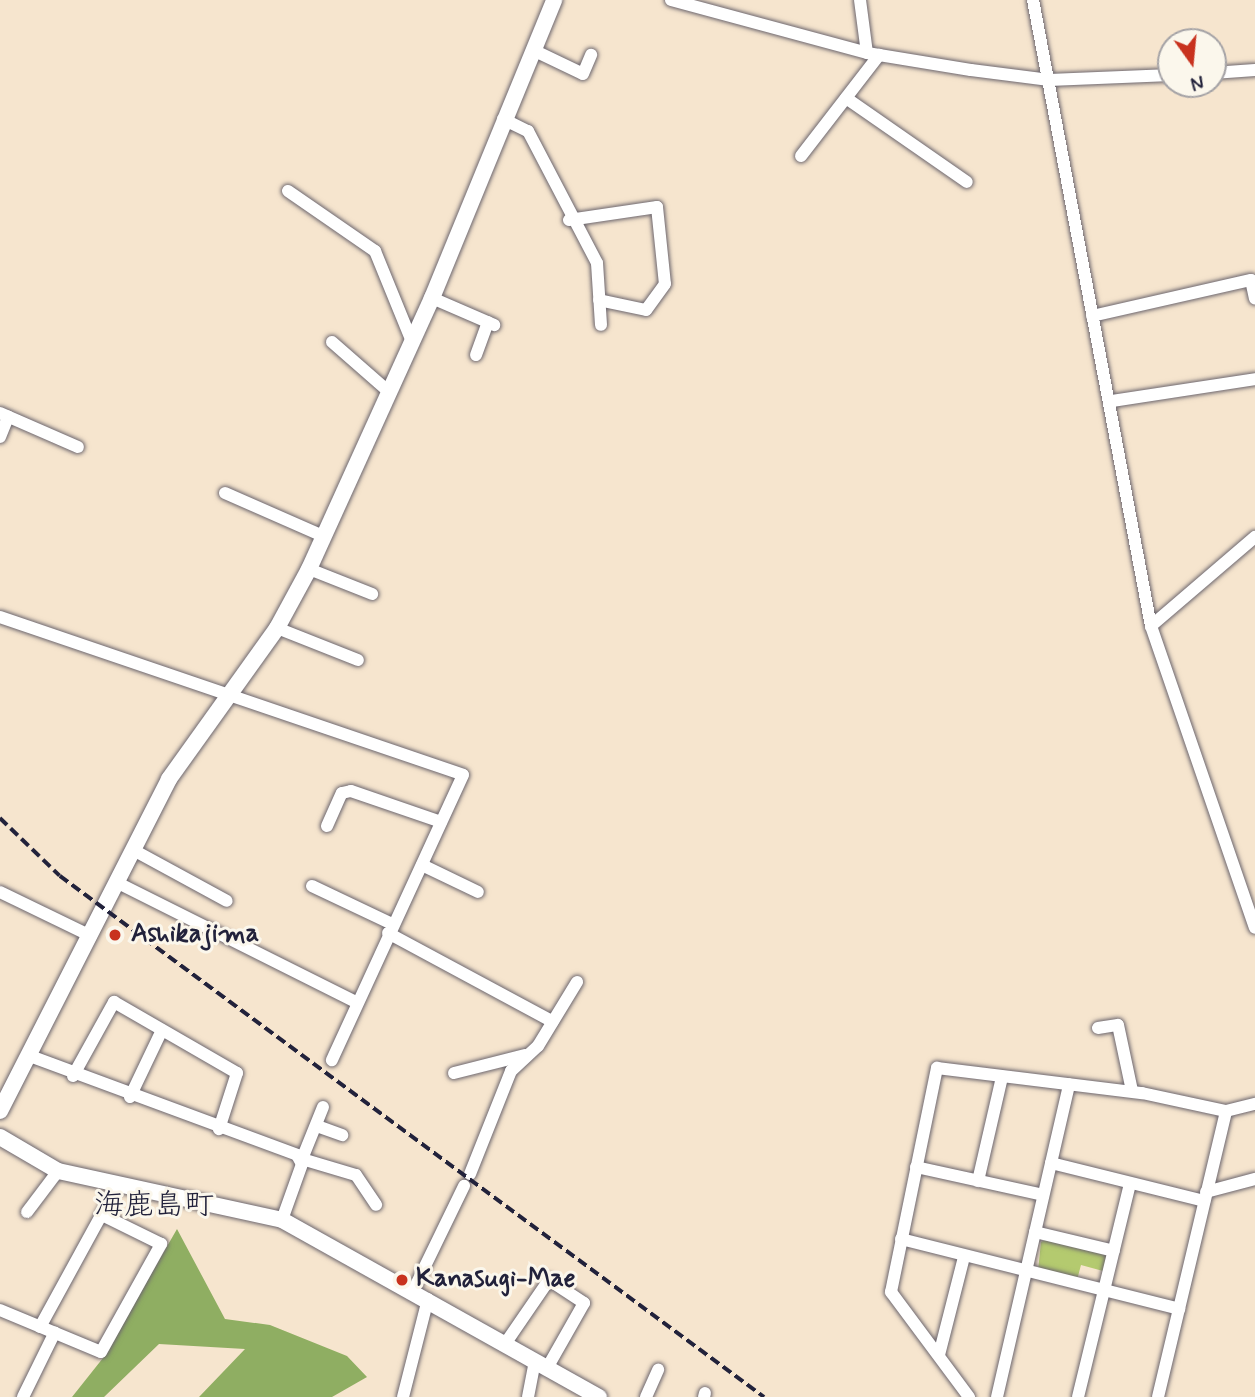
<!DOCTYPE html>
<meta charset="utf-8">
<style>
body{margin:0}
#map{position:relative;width:1255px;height:1397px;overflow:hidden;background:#f6e5ce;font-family:Mynerve,"Klee One",sans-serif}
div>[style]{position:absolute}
.green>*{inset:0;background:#b4ca6f}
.forest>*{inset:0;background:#8fae62}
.roads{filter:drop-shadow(0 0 2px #6c666e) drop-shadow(0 0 2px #6c666e)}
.minor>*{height:12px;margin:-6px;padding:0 6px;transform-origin:6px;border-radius:6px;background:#fff}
.tertiary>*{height:16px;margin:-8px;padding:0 8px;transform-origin:8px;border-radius:8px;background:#fff}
.rail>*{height:3.5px;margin-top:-1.75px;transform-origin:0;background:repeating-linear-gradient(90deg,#22223b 0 10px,transparent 0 15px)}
.dots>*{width:19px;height:19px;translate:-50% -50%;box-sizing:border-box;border:4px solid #fbf7ec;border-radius:50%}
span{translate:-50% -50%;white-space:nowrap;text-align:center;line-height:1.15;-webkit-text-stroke:6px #fbf7ec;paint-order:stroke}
.poi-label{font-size:26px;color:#22223b;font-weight:700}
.left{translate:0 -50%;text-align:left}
.quarter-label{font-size:30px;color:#22223b}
.north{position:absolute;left:1157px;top:28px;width:70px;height:70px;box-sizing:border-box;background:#fbf7ec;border:2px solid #a4a2a5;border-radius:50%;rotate:165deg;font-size:19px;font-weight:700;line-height:28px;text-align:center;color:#22223b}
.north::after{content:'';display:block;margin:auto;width:24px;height:32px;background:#c8321e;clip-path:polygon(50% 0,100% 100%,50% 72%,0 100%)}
</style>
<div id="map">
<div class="green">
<i style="clip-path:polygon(1047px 1239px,1107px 1254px,1103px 1271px,1081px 1265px,1077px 1280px,1038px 1271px,1041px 1242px)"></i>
</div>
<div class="forest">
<i style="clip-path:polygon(177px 1229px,225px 1319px,270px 1325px,347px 1356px,367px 1377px,332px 1397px,199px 1397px,245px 1349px,159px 1344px,104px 1397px,72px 1397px,103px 1358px)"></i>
</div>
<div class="roads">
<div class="minor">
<i style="left:671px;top:0;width:203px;rotate:15.1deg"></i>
<i style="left:867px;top:53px;width:105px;rotate:9.3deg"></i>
<i style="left:971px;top:70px;width:79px;rotate:7.3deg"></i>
<i style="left:1049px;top:80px;width:122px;rotate:-2.3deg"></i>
<i style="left:860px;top:0;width:53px;rotate:82.5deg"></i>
<i style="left:1033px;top:0;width:637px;rotate:79.33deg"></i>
<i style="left:1151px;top:626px;width:319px;rotate:71deg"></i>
<i style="left:533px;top:50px;width:55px;rotate:25.6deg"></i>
<i style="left:583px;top:74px;width:21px;rotate:-67deg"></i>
<i style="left:1213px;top:73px;width:42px;rotate:-4.1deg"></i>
<i style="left:846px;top:98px;width:147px;rotate:34.8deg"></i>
<i style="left:503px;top:119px;width:28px;rotate:26deg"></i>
<i style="left:528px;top:131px;width:149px;rotate:62.4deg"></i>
<i style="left:597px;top:263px;width:62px;rotate:86.3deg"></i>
<i style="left:801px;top:156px;width:128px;rotate:-52.3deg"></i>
<i style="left:288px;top:191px;width:106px;rotate:34.6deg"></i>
<i style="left:375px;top:251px;width:95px;rotate:67.8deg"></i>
<i style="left:569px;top:220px;width:89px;rotate:-8.4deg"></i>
<i style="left:657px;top:207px;width:77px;rotate:84.1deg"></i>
<i style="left:665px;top:284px;width:32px;rotate:126deg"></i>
<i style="left:646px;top:310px;width:48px;rotate:-168deg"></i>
<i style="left:432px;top:298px;width:68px;rotate:23.5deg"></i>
<i style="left:1092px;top:316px;width:163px;rotate:-12.8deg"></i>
<i style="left:1251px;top:280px;width:19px;rotate:78deg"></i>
<i style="left:332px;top:342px;width:74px;rotate:41.2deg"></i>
<i style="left:476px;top:355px;width:35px;rotate:-70deg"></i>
<i style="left:1112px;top:401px;width:145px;rotate:-8.7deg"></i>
<i style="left:0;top:413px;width:85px;rotate:23.6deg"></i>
<i style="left:0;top:437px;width:22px;rotate:-68deg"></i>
<i style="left:225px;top:493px;width:107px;rotate:23.7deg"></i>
<i style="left:309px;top:569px;width:68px;rotate:21.6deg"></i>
<i style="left:0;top:617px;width:489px;rotate:18.8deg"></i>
<i style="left:463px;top:775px;width:314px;rotate:114.7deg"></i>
<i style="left:1151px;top:626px;width:137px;rotate:-40.6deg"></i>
<i style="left:277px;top:628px;width:87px;rotate:21.6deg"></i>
<i style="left:327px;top:826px;width:36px;rotate:-66deg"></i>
<i style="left:342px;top:793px;width:9px;rotate:-13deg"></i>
<i style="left:351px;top:791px;width:95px;rotate:19deg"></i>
<i style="left:137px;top:852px;width:102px;rotate:28.6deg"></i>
<i style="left:422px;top:865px;width:62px;rotate:25.7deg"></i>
<i style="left:120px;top:884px;width:264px;rotate:26.6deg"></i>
<i style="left:312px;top:886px;width:89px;rotate:25.4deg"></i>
<i style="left:0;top:892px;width:101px;rotate:25.8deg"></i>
<i style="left:388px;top:933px;width:187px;rotate:28.3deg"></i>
<i style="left:1098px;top:1028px;width:20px;rotate:-9deg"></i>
<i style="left:1118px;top:1025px;width:67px;rotate:78deg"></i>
<i style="left:30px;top:1056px;width:285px;rotate:20.3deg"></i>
<i style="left:297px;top:1155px;width:10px;rotate:61deg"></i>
<i style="left:302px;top:1164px;width:59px;rotate:109.7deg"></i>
<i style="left:454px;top:1073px;width:73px;rotate:-14.2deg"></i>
<i style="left:73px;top:1076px;width:85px;rotate:-61deg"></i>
<i style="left:114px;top:1002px;width:142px;rotate:30deg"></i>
<i style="left:237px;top:1073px;width:59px;rotate:107.8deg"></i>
<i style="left:130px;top:1097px;width:74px;rotate:-64.5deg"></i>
<i style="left:323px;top:1107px;width:56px;rotate:112deg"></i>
<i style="left:302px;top:1159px;width:56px;rotate:16.5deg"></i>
<i style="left:356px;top:1175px;width:36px;rotate:56deg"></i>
<i style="left:317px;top:1126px;width:27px;rotate:20deg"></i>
<i style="left:1051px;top:1163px;width:158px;rotate:13.9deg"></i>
<i style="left:916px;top:1167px;width:130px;rotate:12.4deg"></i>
<i style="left:470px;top:1174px;width:111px;rotate:-68.3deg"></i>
<i style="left:511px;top:1071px;width:37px;rotate:-43deg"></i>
<i style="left:538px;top:1046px;width:75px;rotate:-58.6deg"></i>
<i style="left:978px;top:1181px;width:107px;rotate:-77deg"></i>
<i style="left:1206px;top:1192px;width:51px;rotate:-14.9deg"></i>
<i style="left:27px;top:1212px;width:51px;rotate:-52.9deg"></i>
<i style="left:1035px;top:1232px;width:81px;rotate:13.5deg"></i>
<i style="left:901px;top:1239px;width:287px;rotate:14.1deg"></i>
<i style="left:413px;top:1291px;width:117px;rotate:-64.1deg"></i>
<i style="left:0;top:1310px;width:109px;rotate:22.6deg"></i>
<i style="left:101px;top:1352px;width:124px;rotate:-60.9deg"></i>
<i style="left:161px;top:1244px;width:66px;rotate:-153.8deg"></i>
<i style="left:40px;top:1327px;width:164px;rotate:-61.3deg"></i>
<i style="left:505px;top:1344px;width:78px;rotate:-55.5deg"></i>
<i style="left:549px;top:1280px;width:42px;rotate:33.3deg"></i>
<i style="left:584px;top:1303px;width:75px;rotate:119.6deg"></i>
<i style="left:939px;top:1355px;width:101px;rotate:-75.7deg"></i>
<i style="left:23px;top:1397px;width:72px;rotate:-63.8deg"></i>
<i style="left:403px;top:1397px;width:101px;rotate:-75.7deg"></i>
<i style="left:528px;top:1397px;width:37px;rotate:-79deg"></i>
<i style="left:646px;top:1397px;width:30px;rotate:-66deg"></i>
<i style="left:704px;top:1397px;width:4px;rotate:-76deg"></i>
<i style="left:969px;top:1397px;width:131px;rotate:-126.6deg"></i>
<i style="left:891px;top:1292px;width:229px;rotate:-78.4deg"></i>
<i style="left:937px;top:1068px;width:207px;rotate:7deg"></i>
<i style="left:1142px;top:1093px;width:86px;rotate:12.1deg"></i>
<i style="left:1226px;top:1111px;width:30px;rotate:-14deg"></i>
<i style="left:997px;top:1397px;width:321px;rotate:-77deg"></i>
<i style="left:1078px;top:1397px;width:220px;rotate:-76.3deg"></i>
<i style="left:1158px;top:1397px;width:294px;rotate:-76.6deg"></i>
</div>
<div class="tertiary">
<i style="left:0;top:1111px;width:373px;rotate:-63deg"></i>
<i style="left:169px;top:779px;width:186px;rotate:-54.4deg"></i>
<i style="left:277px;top:628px;width:67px;rotate:-61.5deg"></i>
<i style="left:309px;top:569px;width:298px;rotate:-65.6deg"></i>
<i style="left:432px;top:298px;width:322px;rotate:-67.7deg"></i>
<i style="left:0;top:1137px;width:67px;rotate:30.4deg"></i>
<i style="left:58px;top:1171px;width:229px;rotate:12.3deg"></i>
<i style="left:282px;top:1220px;width:363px;rotate:29.2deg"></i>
</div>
</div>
<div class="rail">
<i style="left:0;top:818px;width:83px;rotate:44deg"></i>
<i style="left:60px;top:876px;width:876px;rotate:36.5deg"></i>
</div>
<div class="dots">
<i style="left:115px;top:935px;background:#c8321e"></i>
<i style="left:402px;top:1280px;background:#c8321e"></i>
</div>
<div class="poi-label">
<span class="left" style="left:131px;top:935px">Ashikajima</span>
<span class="left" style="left:416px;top:1280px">Kanasugi-Mae</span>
</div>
<div class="quarter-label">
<span style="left:154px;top:1206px">海鹿島町</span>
</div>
<div class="north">N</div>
</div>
